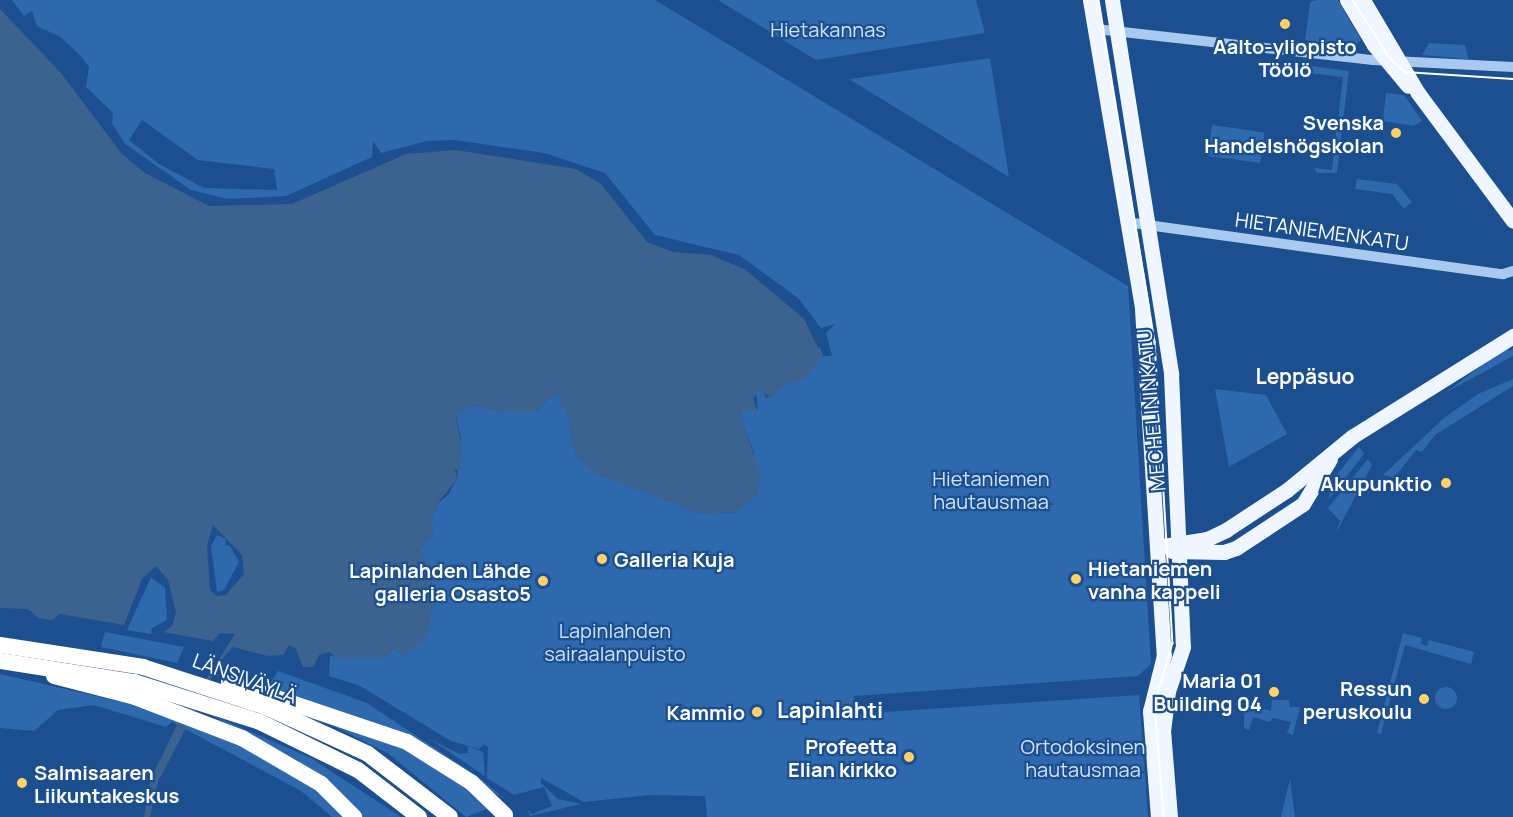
<!DOCTYPE html>
<meta charset="utf-8">
<style>
body{margin:0}
#map{position:relative;width:1513px;height:817px;overflow:hidden;background:#1b4f8f;font-family:Manrope,sans-serif}
div>[style]{position:absolute}
.green>*{inset:0;background:#2e69ad;transform-origin:0 0}
.round{border-radius:50%}
.water>*{inset:0;background:#3c6290}
.minor>*{height:10px;margin:-5px;padding:0 5px;transform-origin:5px;border-radius:5px;background:#a9c9ee}
.major>*{height:15px;margin:-7.5px;padding:0 7.5px;transform-origin:7.5px;border-radius:7.5px;background:#f0f6ff}
.highway>*{height:16px;margin:-8px;padding:0 8px;transform-origin:8px;border-radius:8px;background:#fff}
.tram>*{height:1.5px;margin:-0.75px;padding:0 0.75px;transform-origin:0.75px;border-radius:0.75px;background:#fff}
.dots>*{width:16px;height:16px;translate:-50% -50%;box-sizing:border-box;border:3px solid #1b4f8f;border-radius:50%}
span{translate:-50% -50%;white-space:nowrap;text-align:center;line-height:1.15;-webkit-text-stroke:4.5px #1b4f8f;paint-order:stroke}
.park-label{font-size:20px;color:#cfe3fa}
.poi-label{font-size:20px;color:#fff;font-weight:700}
.right{translate:-100% -50%;text-align:right}
.left{translate:0 -50%;text-align:left}
.street-label{font-size:20px;color:#fff}
.neighbourhood-label{font-size:21px;color:#fff;font-weight:700}
.quarter-label{font-size:22px;color:#fff;font-weight:700}
</style>
<div id="map">
<div class="green">
<i style="clip-path:polygon(evenodd,12px 0,655px 0,1128px 286px,1151px 664px,1138px 676px,854px 696px,856px 714px,1139px 695px,1148px 817px,707px 817px,705px 796px,649px 795px,584px 802px,541px 778px,541px 783px,558px 799px,581px 804px,530px 816px,527px 809px,532px 814px,552px 806px,544px 787px,514px 795px,487px 778px,488px 747px,484px 744px,479px 749px,451px 741px,360px 686px,329px 676px,330px 656px,384px 658px,394px 648px,402px 655px,426px 638px,434px 590px,419px 550px,434px 532px,431px 526px,437px 504px,449px 494px,457px 478px,461px 439px,456px 415px,464px 409px,477px 405px,503px 412px,536px 412px,549px 398px,563px 394px,560px 404px,567px 410px,575px 454px,595px 473px,702px 514px,736px 512px,754px 454px,739px 411px,758px 410px,756px 392px,762px 389px,766px 398px,772px 396px,820px 347px,823px 356px,832px 356px,826px 333px,835px 324px,821px 328px,798px 298px,739px 255px,655px 235px,605px 173px,544px 153px,454px 140px,427px 141px,381px 153px,373px 141px,372px 157px,286px 196px,227px 199px,191px 190px,125px 144px,112px 123px,113px 113px,86px 87px,89px 67px,79px 54px,59px 36px,37px 26px,32px 11px,24px 16px,12px 0,142px 120px,198px 160px,274px 169px,277px 190px,204px 188px,159px 164px,129px 140px,142px 120px)"></i>
<i style="clip-path:polygon(718px 0,976px 0,985px 33px,816px 60px)"></i>
<i style="clip-path:polygon(1317px 0,1338px 0,1361px 40px,1354px 47px,1305px 40px,1310px 2px)"></i>
<i style="clip-path:polygon(1429px 43px,1465px 45px,1468px 59px,1422px 55px)"></i>
<i style="clip-path:polygon(990px 58px,1009px 177px,849px 79px,857px 78px)"></i>
<i style="clip-path:polygon(1312px 66px,1349px 71px,1343px 121px,1338px 121px,1343px 77px,1309px 73px)"></i>
<i style="clip-path:polygon(1386px 93px,1404px 95px,1422px 121px,1414px 126px,1383px 121px)"></i>
<i style="left:1212px;top:125px;width:53px;height:31px;rotate:8deg"></i>
<i style="clip-path:polygon(1337px 126px,1342px 127px,1337px 173px,1317px 173px,1314px 168px,1332px 170px)"></i>
<i style="clip-path:polygon(1357px 179px,1397px 184px,1412px 202px,1404px 209px,1392px 194px,1355px 189px)"></i>
<i style="clip-path:polygon(1510px 344px,1508px 351px,1513px 349px,1513px 356px,1445px 393px)"></i>
<i style="clip-path:polygon(1513px 379px,1513px 386px,1435px 435px,1422px 452px,1416px 450px,1394px 478px,1383px 475px,1444px 418px,1478px 394px)"></i>
<i style="clip-path:polygon(1215px 389px,1266px 395px,1287px 434px,1229px 467px)"></i>
<i style="clip-path:polygon(1359px 447px,1364px 454px,1329px 499px,1330px 483px)"></i>
<i style="clip-path:polygon(1368px 459px,1372px 465px,1336px 533px,1340px 521px,1328px 508px)"></i>
<i style="clip-path:polygon(217px 535px,226px 539px,225px 545px,230px 546px,239px 562px,224px 590px,217px 592px,211px 546px)"></i>
<i style="clip-path:polygon(151px 577px,165px 588px,167px 620px,152px 628px,151px 634px,127px 630px)"></i>
<i style="clip-path:polygon(105px 632px,184px 647px,177px 663px,101px 647px)"></i>
<i style="clip-path:polygon(1403px 633px,1422px 638px,1421px 644px,1427px 646px,1429px 640px,1474px 652px,1471px 664px,1405px 645px,1381px 734px,1377px 733px)"></i>
<i style="clip-path:polygon(278px 671px,367px 703px,477px 776px,505px 799px,372px 722px,268px 687px)"></i>
<i style="clip-path:polygon(0 674px,148px 708px,235px 743px,316px 790px,345px 817px,332px 817px,301px 791px,172px 722px,166px 727px,94px 705px,58px 710px,34px 731px,0 728px)"></i>
<i class="round" style="left:1435px;top:687px;width:22px;height:22px"></i>
<i style="clip-path:polygon(1272px 700px,1289px 700px,1290px 707px,1300px 707px,1293px 735px,1287px 733px,1291px 722px,1273px 718px,1270px 722px,1253px 717px,1249px 730px,1244px 728px,1244px 703px,1271px 711px)"></i>
<i style="clip-path:polygon(300px 709px,367px 730px,459px 779px,487px 809px,466px 817px,389px 754px)"></i>
<i style="clip-path:polygon(207px 713px,311px 758px,401px 817px,362px 817px,297px 760px)"></i>
<i style="clip-path:polygon(430px 739px,459px 754px,468px 753px,468px 746px,483px 752px,485px 776px)"></i>
<i style="clip-path:polygon(1290px 779px,1295px 817px,1281px 817px,1283px 808px)"></i>
</div>
<div class="water">
<i style="clip-path:polygon(evenodd,0 9px,60px 72px,122px 154px,145px 173px,209px 206px,292px 204px,406px 154px,456px 150px,576px 169px,601px 184px,647px 242px,673px 252px,711px 255px,746px 270px,804px 319px,822px 356px,806px 379px,783px 385px,772px 398px,758px 390px,753px 399px,758px 411px,739px 411px,761px 477px,757px 495px,736px 512px,702px 514px,595px 473px,575px 454px,567px 411px,559px 404px,563px 394px,549px 398px,536px 412px,503px 412px,477px 405px,464px 409px,456px 416px,462px 451px,460px 469px,455px 470px,457px 479px,437px 504px,431px 526px,434px 532px,419px 550px,427px 562px,435px 599px,426px 638px,403px 656px,394px 648px,384px 658px,336px 659px,330px 652px,319px 655px,313px 667px,303px 667px,296px 649px,289px 645px,283px 655px,268px 656px,233px 647px,220px 662px,158px 782px,150px 817px,144px 817px,151px 778px,177px 725px,235px 634px,220px 633px,213px 641px,163px 632px,172px 626px,176px 613px,168px 580px,156px 566px,142px 579px,124px 625px,60px 614px,52px 620px,38px 618px,28px 609px,0 608px,0 9px,213px 525px,242px 555px,244px 574px,226px 595px,216px 596px,210px 590px,207px 546px,213px 525px)"></i>
</div>
<div class="minor">
<i style="left:1096px;top:29px;width:279px;rotate:6.4deg"></i>
<i style="left:1373px;top:60px;width:140px;rotate:2.9deg"></i>
<i style="left:1126px;top:222px;width:381px;rotate:7.9deg"></i>
<i style="left:1503px;top:274px;width:10px;rotate:-17deg"></i>
</div>
<div class="major">
<i style="left:1090px;top:0;width:313px;rotate:80.4deg"></i>
<i style="left:1142px;top:309px;width:347px;rotate:86.4deg"></i>
<i style="left:1164px;top:655px;width:58px;rotate:104deg"></i>
<i style="left:1150px;top:711px;width:106px;rotate:85.7deg"></i>
<i style="left:1112px;top:0;width:379px;rotate:81deg"></i>
<i style="left:1171px;top:374px;width:273px;rotate:87.5deg"></i>
<i style="left:1183px;top:647px;width:46px;rotate:108.8deg"></i>
<i style="left:1168px;top:691px;width:39px;rotate:97deg"></i>
<i style="left:1163px;top:730px;width:87px;rotate:85.4deg"></i>
<i style="left:1347px;top:0;width:52px;rotate:59deg"></i>
<i style="left:1374px;top:45px;width:53px;rotate:50.3deg"></i>
<i style="left:1363px;top:0;width:108px;rotate:59.4deg"></i>
<i style="left:1418px;top:93px;width:159px;rotate:53.4deg"></i>
<i style="left:1157px;top:547px;width:51px;rotate:-9.1deg"></i>
<i style="left:1207px;top:539px;width:21px;rotate:-25deg"></i>
<i style="left:1226px;top:530px;width:73px;rotate:-33.3deg"></i>
<i style="left:1287px;top:490px;width:85px;rotate:-39.3deg"></i>
<i style="left:1353px;top:436px;width:189px;rotate:-32deg"></i>
<i style="left:1172px;top:551px;width:52px;rotate:1.1deg"></i>
<i style="left:1224px;top:552px;width:13px;rotate:-18deg"></i>
<i style="left:1236px;top:548px;width:80px;rotate:-33.3deg"></i>
<i style="left:1303px;top:504px;width:52px;rotate:-59deg"></i>
</div>
<div class="highway">
<i style="left:0;top:645px;width:145px;rotate:8.7deg"></i>
<i style="left:143px;top:667px;width:129px;rotate:18deg"></i>
<i style="left:266px;top:707px;width:112px;rotate:24.7deg"></i>
<i style="left:368px;top:754px;width:103px;rotate:37.5deg"></i>
<i style="left:0;top:661px;width:136px;rotate:8.9deg"></i>
<i style="left:134px;top:682px;width:132px;rotate:17.6deg"></i>
<i style="left:260px;top:722px;width:109px;rotate:26.1deg"></i>
<i style="left:358px;top:770px;width:77px;rotate:37.6deg"></i>
<i style="left:54px;top:676px;width:84px;rotate:14.5deg"></i>
<i style="left:135px;top:697px;width:115px;rotate:21deg"></i>
<i style="left:242px;top:738px;width:91px;rotate:30.2deg"></i>
<i style="left:321px;top:784px;width:47px;rotate:45deg"></i>
<i style="left:229px;top:682px;width:188px;rotate:18.6deg"></i>
<i style="left:407px;top:742px;width:77px;rotate:32.2deg"></i>
<i style="left:472px;top:783px;width:46px;rotate:44.1deg"></i>
</div>
<div class="tram">
<i style="left:1099px;top:0;width:347px;rotate:80.7deg"></i>
<i style="left:1155px;top:342px;width:302px;rotate:86.6deg"></i>
<i style="left:1173px;top:643px;width:64px;rotate:106.4deg"></i>
<i style="left:1155px;top:704px;width:113px;rotate:85.4deg"></i>
<i style="left:1353px;top:0;width:69px;rotate:57.5deg"></i>
<i style="left:1390px;top:58px;width:21px;rotate:43deg"></i>
<i style="left:1405px;top:72px;width:108px;rotate:3.7deg"></i>
</div>
<div class="dots">
<i style="left:1285px;top:24px;background:#ffd166"></i>
<i style="left:1396px;top:133px;background:#ffd166"></i>
<i style="left:1446px;top:483px;background:#ffd166"></i>
<i style="left:602px;top:559px;background:#ffd166"></i>
<i style="left:1076px;top:579px;background:#ffd166"></i>
<i style="left:543px;top:581px;background:#ffd166"></i>
<i style="left:1274px;top:692px;background:#ffd166"></i>
<i style="left:1424px;top:699px;background:#ffd166"></i>
<i style="left:757px;top:712px;background:#ffd166"></i>
<i style="left:909px;top:757px;background:#ffd166"></i>
<i style="left:22px;top:783px;background:#ffd166"></i>
</div>
<div class="park-label">
<span style="left:828px;top:29px">Hietakannas</span>
<span style="left:991px;top:490px">Hietaniemen<br>hautausmaa</span>
<span style="left:615px;top:642px">Lapinlahden<br>sairaalanpuisto</span>
<span style="left:1083px;top:758px">Ortodoksinen<br>hautausmaa</span>
</div>
<div class="poi-label">
<span style="left:1285px;top:58px">Aalto-yliopisto<br>Töölö</span>
<span class="right" style="left:1384px;top:134px">Svenska<br>Handelshögskolan</span>
<span class="right" style="left:1432px;top:483px">Akupunktio</span>
<span class="left" style="left:614px;top:559px">Galleria Kuja</span>
<span class="left" style="left:1088px;top:580px">Hietaniemen<br>vanha kappeli</span>
<span class="right" style="left:531px;top:582px">Lapinlahden Lähde<br>galleria Osasto5</span>
<span class="right" style="left:1262px;top:692px">Maria 01<br>Building 04</span>
<span class="right" style="left:1412px;top:700px">Ressun<br>peruskoulu</span>
<span class="right" style="left:745px;top:712px">Kammio</span>
<span class="right" style="left:897px;top:758px">Profeetta<br>Elian kirkko</span>
<span class="left" style="left:34px;top:784px">Salmisaaren<br>Liikuntakeskus</span>
</div>
<div class="street-label">
<span style="left:1322px;top:231px;rotate:8deg">HIETANIEMENKATU</span>
<span style="left:1151px;top:410px;rotate:-95deg">MECHELININKATU</span>
<span style="left:245px;top:678px;rotate:20deg">LÄNSIVÄYLÄ</span>
</div>
<div class="neighbourhood-label">
<span style="left:1305px;top:376px">Leppäsuo</span>
</div>
<div class="quarter-label">
<span style="left:830px;top:711px">Lapinlahti</span>
</div>
</div>
